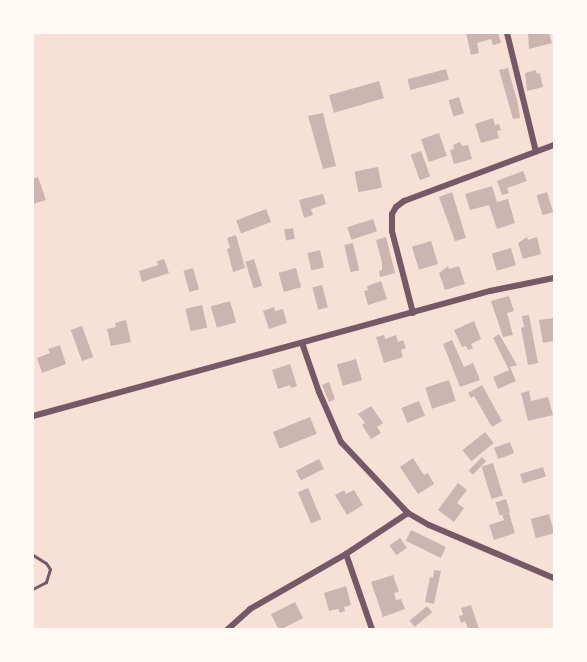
<!DOCTYPE html>
<style>
body{margin:0}
#map{position:relative;width:587px;height:662px;overflow:hidden;background:#f7e1d7;font-family:Lato,sans-serif}
div>[style]{position:absolute}
.building>*{inset:0;background:#ccb4b1;transform-origin:0 0}
.service>*{height:3px;margin:-1.5px;padding:0 1.5px;transform-origin:1.5px;border-radius:1.5px;background:#755966}
.minor>*{height:6px;margin:-3px;padding:0 3px;transform-origin:3px;border-radius:3px;background:#755966}
span{translate:-50% -50%;white-space:nowrap;text-align:center;line-height:1.15;-webkit-text-stroke:6px #fffaf5;paint-order:stroke}
.frame{position:absolute;inset:0;border:34px solid #fffaf5;pointer-events:none}
</style>
<div id="map">
<div class="building">
<i style="clip-path:polygon(466px 33px,498px 33px,501px 43px,493px 45px,491px 39px,477px 43px,479px 53px,471px 55px)"></i>
<i style="clip-path:polygon(528px 33px,549px 33px,552px 43px,529px 49px)"></i>
<i style="clip-path:polygon(508px 68px,518px 104px,520px 118px,513px 119px,499px 70px)"></i>
<i style="left:446px;top:69px;width:11px;height:40px;rotate:75deg"></i>
<i style="clip-path:polygon(536px 70px,537px 74px,540px 73px,543px 87px,527px 91px,525px 73px)"></i>
<i style="left:379px;top:81px;width:18px;height:52px;rotate:74deg"></i>
<i style="left:459px;top:97px;width:17px;height:11px;rotate:73deg"></i>
<i style="clip-path:polygon(323px 113px,336px 166px,323px 169px,308px 116px)"></i>
<i style="clip-path:polygon(493px 118px,495px 125px,499px 124px,501px 130px,497px 131px,499px 138px,481px 143px,475px 124px)"></i>
<i style="left:439px;top:133px;width:24px;height:19px;rotate:71deg"></i>
<i style="clip-path:polygon(460px 142px,462px 146px,468px 145px,472px 159px,454px 164px,450px 150px,454px 149px,453px 145px)"></i>
<i style="left:421px;top:151px;width:27px;height:11px;rotate:70deg"></i>
<i style="left:378px;top:167px;width:21px;height:24px;rotate:79deg"></i>
<i style="clip-path:polygon(523px 171px,527px 181px,507px 188px,509px 193px,502px 195px,497px 181px)"></i>
<i style="clip-path:polygon(38px 177px,46px 200px,33px 204px,33px 179px)"></i>
<i style="clip-path:polygon(492px 186px,497px 202px,508px 199px,515px 223px,497px 229px,489px 205px,470px 210px,465px 194px)"></i>
<i style="clip-path:polygon(452px 192px,466px 238px,455px 241px,439px 197px)"></i>
<i style="left:547px;top:192px;width:21px;height:11px;rotate:73deg"></i>
<i style="clip-path:polygon(323px 194px,326px 204px,311px 209px,313px 215px,304px 218px,299px 200px)"></i>
<i style="left:266px;top:209px;width:14px;height:32px;rotate:69deg"></i>
<i style="left:373px;top:219px;width:13px;height:27px;rotate:72deg"></i>
<i style="left:293px;top:228px;width:11px;height:9px;rotate:80deg"></i>
<i style="clip-path:polygon(236px 235px,245px 268px,233px 272px,227px 249px,230px 248px,227px 238px)"></i>
<i style="clip-path:polygon(386px 237px,395px 273px,380px 277px,379px 271px,382px 270px,382px 262px,376px 240px)"></i>
<i style="clip-path:polygon(527px 237px,528px 240px,537px 237px,541px 254px,523px 259px,518px 243px)"></i>
<i style="left:431px;top:241px;width:24px;height:20px;rotate:73deg"></i>
<i style="left:353px;top:243px;width:28px;height:9px;rotate:77deg"></i>
<i style="left:511px;top:248px;width:18px;height:20px;rotate:74deg"></i>
<i style="left:320px;top:250px;width:18px;height:13px;rotate:77deg"></i>
<i style="clip-path:polygon(164px 259px,169px 273px,142px 282px,139px 271px,158px 265px,157px 261px)"></i>
<i style="left:254px;top:259px;width:28px;height:9px;rotate:73deg"></i>
<i style="clip-path:polygon(448px 266px,449px 269px,459px 266px,465px 284px,445px 290px,439px 273px)"></i>
<i style="left:193px;top:268px;width:22px;height:10px;rotate:74deg"></i>
<i style="left:296px;top:268px;width:20px;height:18px;rotate:75deg"></i>
<i style="clip-path:polygon(381px 281px,387px 299px,368px 305px,364px 291px,368px 290px,367px 286px)"></i>
<i style="left:322px;top:285px;width:23px;height:10px;rotate:75deg"></i>
<i style="clip-path:polygon(509px 296px,514px 311px,507px 313px,513px 335px,503px 337px,491px 301px)"></i>
<i style="left:230px;top:301px;width:22px;height:20px;rotate:74deg"></i>
<i style="left:202px;top:305px;width:23px;height:17px;rotate:77deg"></i>
<i style="clip-path:polygon(274px 307px,275px 311px,283px 309px,287px 323px,269px 329px,263px 311px)"></i>
<i style="clip-path:polygon(529px 315px,538px 363px,528px 365px,521px 328px,524px 327px,522px 316px)"></i>
<i style="clip-path:polygon(554px 318px,554px 341px,543px 343px,539px 320px)"></i>
<i style="clip-path:polygon(126px 320px,131px 342px,111px 346px,107px 329px,116px 327px,115px 323px)"></i>
<i style="clip-path:polygon(474px 321px,481px 339px,471px 344px,473px 348px,468px 350px,466px 346px,462px 347px,454px 330px)"></i>
<i style="left:82px;top:326px;width:33px;height:12px;rotate:70deg"></i>
<i style="clip-path:polygon(499px 334px,517px 365px,510px 367px,516px 381px,498px 389px,493px 377px,509px 370px,493px 338px)"></i>
<i style="clip-path:polygon(384px 335px,385px 339px,396px 335px,398px 342px,403px 340px,406px 348px,401px 350px,403px 357px,384px 363px,376px 337px)"></i>
<i style="clip-path:polygon(452px 340px,464px 367px,473px 363px,480px 380px,460px 387px,443px 344px)"></i>
<i style="clip-path:polygon(60px 345px,66px 364px,42px 373px,37px 358px,50px 353px,48px 349px)"></i>
<i style="left:356px;top:359px;width:22px;height:20px;rotate:74deg"></i>
<i style="clip-path:polygon(290px 364px,297px 386px,291px 388px,290px 385px,278px 389px,272px 370px)"></i>
<i style="left:449px;top:380px;width:22px;height:25px;rotate:72deg"></i>
<i style="clip-path:polygon(329px 382px,335px 399px,329px 402px,322px 385px)"></i>
<i style="clip-path:polygon(482px 385px,502px 421px,492px 427px,474px 396px,471px 398px,468px 393px)"></i>
<i style="clip-path:polygon(529px 391px,531px 401px,548px 397px,553px 415px,528px 421px,521px 393px)"></i>
<i style="left:419px;top:401px;width:16px;height:19px;rotate:68deg"></i>
<i style="clip-path:polygon(371px 406px,383px 423px,377px 427px,381px 433px,371px 439px,362px 425px,365px 423px,358px 414px)"></i>
<i style="left:310px;top:417px;width:18px;height:40px;rotate:68deg"></i>
<i style="left:485px;top:432px;width:14px;height:29px;rotate:51deg"></i>
<i style="left:510px;top:442px;width:12px;height:17px;rotate:70deg"></i>
<i style="left:482px;top:457px;width:6px;height:19px;rotate:45deg"></i>
<i style="clip-path:polygon(413px 458px,424px 475px,428px 473px,434px 484px,418px 494px,400px 467px)"></i>
<i style="left:319px;top:459px;width:11px;height:26px;rotate:63deg"></i>
<i style="left:493px;top:463px;width:34px;height:12px;rotate:73deg"></i>
<i style="left:543px;top:467px;width:10px;height:24px;rotate:73deg"></i>
<i style="clip-path:polygon(458px 483px,467px 490px,457px 503px,464px 508px,454px 522px,438px 510px)"></i>
<i style="left:308px;top:488px;width:34px;height:11px;rotate:67deg"></i>
<i style="clip-path:polygon(344px 490px,346px 494px,354px 490px,363px 505px,347px 515px,335px 495px)"></i>
<i style="left:506px;top:499px;width:14px;height:11px;rotate:73deg"></i>
<i style="clip-path:polygon(509px 513px,515px 533px,494px 540px,489px 525px,504px 520px,502px 515px)"></i>
<i style="left:549px;top:514px;width:20px;height:19px;rotate:75deg"></i>
<i style="left:411px;top:530px;width:39px;height:12px;rotate:26deg"></i>
<i style="left:400px;top:538px;width:12px;height:13px;rotate:55deg"></i>
<i style="clip-path:polygon(434px 570px,441px 571px,434px 604px,425px 602px,430px 577px,433px 578px)"></i>
<i style="clip-path:polygon(393px 575px,399px 592px,394px 593px,396px 600px,401px 599px,405px 609px,383px 617px,371px 582px)"></i>
<i style="clip-path:polygon(346px 586px,351px 605px,344px 607px,345px 611px,340px 613px,338px 609px,329px 611px,324px 593px)"></i>
<i style="left:295px;top:602px;width:18px;height:27px;rotate:63deg"></i>
<i style="clip-path:polygon(471px 605px,479px 629px,468px 629px,465px 621px,461px 623px,459px 616px,463px 615px,461px 608px)"></i>
<i style="left:427px;top:606px;width:8px;height:23px;rotate:50deg"></i>
</div>
<div class="service">
<i style="left:33px;top:555px;width:15px;rotate:32deg"></i>
<i style="left:46px;top:563px;width:7px;rotate:56deg"></i>
<i style="left:50px;top:569px;width:14px;rotate:107deg"></i>
<i style="left:46px;top:582px;width:15px;rotate:152deg"></i>
</div>
<div class="minor">
<i style="left:507px;top:33px;width:122px;rotate:76.3deg"></i>
<i style="left:413px;top:313px;width:85px;rotate:-104.4deg"></i>
<i style="left:392px;top:231px;width:17px;rotate:-90deg"></i>
<i style="left:392px;top:214px;width:8px;rotate:-60deg"></i>
<i style="left:396px;top:207px;width:10px;rotate:-37deg"></i>
<i style="left:404px;top:201px;width:160px;rotate:-20.5deg"></i>
<i style="left:302px;top:343px;width:52px;rotate:70.9deg"></i>
<i style="left:319px;top:392px;width:55px;rotate:66.3deg"></i>
<i style="left:341px;top:442px;width:98px;rotate:46.7deg"></i>
<i style="left:408px;top:513px;width:74px;rotate:146.5deg"></i>
<i style="left:346px;top:554px;width:79px;rotate:70.9deg"></i>
<i style="left:33px;top:416px;width:474px;rotate:-15.3deg"></i>
<i style="left:490px;top:291px;width:65px;rotate:-11.5deg"></i>
<i style="left:408px;top:513px;width:24px;rotate:30deg"></i>
<i style="left:429px;top:525px;width:136px;rotate:23deg"></i>
<i style="left:228px;top:629px;width:30px;rotate:-42deg"></i>
<i style="left:250px;top:609px;width:111px;rotate:-29.8deg"></i>
</div>
<div class="frame"></div>
</div>
